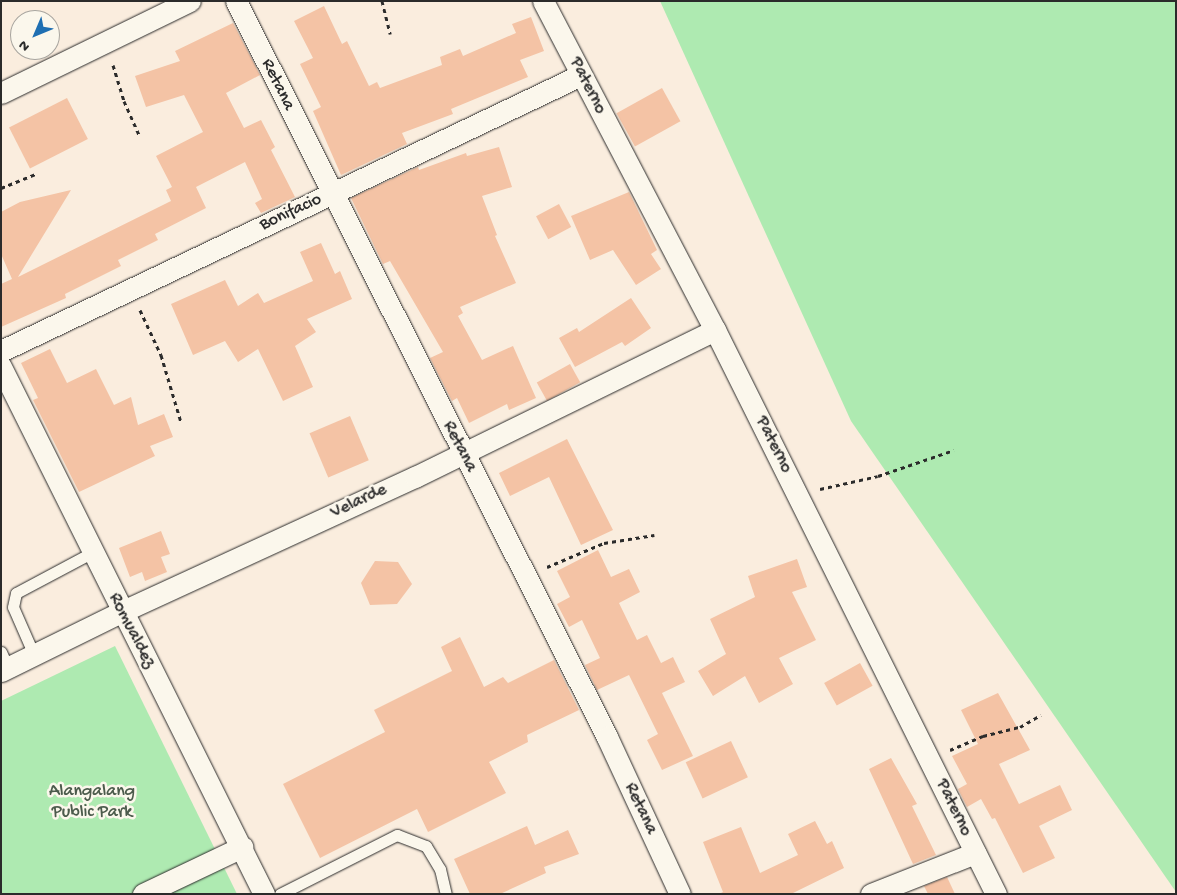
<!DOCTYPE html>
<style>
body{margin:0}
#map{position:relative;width:1177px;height:895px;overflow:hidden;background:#faedde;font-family:"Gochi Hand",sans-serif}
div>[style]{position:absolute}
.green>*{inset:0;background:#aeeab1}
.building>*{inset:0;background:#f4c3a5;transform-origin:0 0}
.path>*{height:3px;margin-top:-1.5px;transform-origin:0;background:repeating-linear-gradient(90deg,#2b2b2b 0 4px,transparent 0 8px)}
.roads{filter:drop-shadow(0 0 1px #2b2b2b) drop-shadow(0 0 1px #2b2b2b)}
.service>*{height:11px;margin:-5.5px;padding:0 5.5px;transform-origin:5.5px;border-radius:5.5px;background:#fbf7ec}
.minor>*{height:21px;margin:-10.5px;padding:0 10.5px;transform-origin:10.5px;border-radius:10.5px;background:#fbf7ec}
span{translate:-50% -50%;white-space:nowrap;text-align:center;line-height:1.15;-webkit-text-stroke:5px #fbf7ec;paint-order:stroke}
.street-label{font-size:18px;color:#2b2b2b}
.park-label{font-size:18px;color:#4c5b4c}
.frame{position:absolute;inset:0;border:2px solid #2b2b2b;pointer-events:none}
.north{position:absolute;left:10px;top:10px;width:50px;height:50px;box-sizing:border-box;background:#fbf7ec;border:1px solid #a8a59f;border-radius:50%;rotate:225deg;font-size:14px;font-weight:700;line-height:20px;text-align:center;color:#2b2b2b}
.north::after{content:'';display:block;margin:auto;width:18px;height:22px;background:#1f6fb2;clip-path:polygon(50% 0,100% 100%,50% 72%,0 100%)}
</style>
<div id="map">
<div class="green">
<i style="clip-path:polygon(660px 1px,1176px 1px,1176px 892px,851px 421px)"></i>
<i style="clip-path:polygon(115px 646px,237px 894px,1px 894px,1px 701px)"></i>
</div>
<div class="building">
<i style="clip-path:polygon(324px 6px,342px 44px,347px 41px,369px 86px,377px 82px,380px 88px,442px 65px,440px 57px,460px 49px,463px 56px,516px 33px,512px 24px,531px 17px,544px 51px,520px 60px,528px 77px,451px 109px,453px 114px,402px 133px,407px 144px,341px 175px,313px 111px,321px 107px,300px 64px,313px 58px,294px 21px)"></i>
<i style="clip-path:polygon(233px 23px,260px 75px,226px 93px,244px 128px,261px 120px,275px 147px,271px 150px,295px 197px,261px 213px,255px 203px,262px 199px,245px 162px,196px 187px,206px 208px,155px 234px,158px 240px,118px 260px,121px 266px,65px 294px,66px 298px,1px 327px,1px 284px,12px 279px,1px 254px,1px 212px,20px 202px,71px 190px,18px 277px,171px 201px,166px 190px,172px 187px,156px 156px,203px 132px,184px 95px,146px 107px,135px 76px,180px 61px,175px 51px)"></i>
<i style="left:662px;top:88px;width:38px;height:52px;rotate:61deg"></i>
<i style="left:67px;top:98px;width:46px;height:65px;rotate:63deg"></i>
<i style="clip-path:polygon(499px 147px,512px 187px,482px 196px,497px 235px,495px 236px,516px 283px,460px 307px,463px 313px,458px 316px,482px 360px,513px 346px,536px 398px,509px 410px,507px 404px,469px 423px,457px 398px,452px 401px,430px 358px,443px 352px,390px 261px,383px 264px,351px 198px,418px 167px,419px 170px,466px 153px,467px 156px)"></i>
<i style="clip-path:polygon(629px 192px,657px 250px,651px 254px,661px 269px,636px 285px,613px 250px,590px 260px,571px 216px)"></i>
<i style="left:559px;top:204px;width:26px;height:26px;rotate:62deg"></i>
<i style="clip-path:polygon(321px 243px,335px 274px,340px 271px,352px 299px,307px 319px,316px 332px,295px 346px,313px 387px,283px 401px,258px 349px,238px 362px,225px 341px,193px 355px,171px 304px,225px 280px,238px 306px,258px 293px,264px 303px,313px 281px,300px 252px)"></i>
<i style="clip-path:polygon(631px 298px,651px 328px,625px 346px,622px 342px,575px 367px,559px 338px,577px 328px,579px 332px)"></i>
<i style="clip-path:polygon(50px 349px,67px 383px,96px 369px,114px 405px,131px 397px,138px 425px,164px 414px,173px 437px,150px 446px,155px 456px,79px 492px,33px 400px,38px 398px,21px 363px)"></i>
<i style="left:570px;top:364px;width:21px;height:38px;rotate:61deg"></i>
<i style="left:350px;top:416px;width:48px;height:44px;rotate:67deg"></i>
<i style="clip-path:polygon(567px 439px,613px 530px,581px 545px,549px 477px,510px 496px,499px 473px)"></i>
<i style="clip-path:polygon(161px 531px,170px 554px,161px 557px,167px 572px,145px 581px,142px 572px,130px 577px,119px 548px)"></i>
<i style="clip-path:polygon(598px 550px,611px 577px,629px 569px,640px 592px,619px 603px,637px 640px,647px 635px,661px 663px,673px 657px,685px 682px,662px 693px,693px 756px,662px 770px,647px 740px,658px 734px,629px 675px,597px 690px,585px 665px,600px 658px,582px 620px,569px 627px,557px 604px,570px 597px,557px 571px)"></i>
<i style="clip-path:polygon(797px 559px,807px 587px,792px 592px,816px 640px,779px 658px,793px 684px,759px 703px,745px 676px,713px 696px,698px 671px,726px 654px,710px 619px,755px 597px,748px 576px)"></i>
<i style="clip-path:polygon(375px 561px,398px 562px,412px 584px,397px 604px,370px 605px,361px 583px)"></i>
<i style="clip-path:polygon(460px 637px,484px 687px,503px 677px,508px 683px,554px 660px,579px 710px,527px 735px,528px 742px,489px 762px,506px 793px,428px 832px,417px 809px,320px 858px,283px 784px,385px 732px,374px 710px,452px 671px,441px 647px)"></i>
<i style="left:860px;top:663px;width:26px;height:41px;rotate:61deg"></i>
<i style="clip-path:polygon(998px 693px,1030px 750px,999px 764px,1019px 804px,1060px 785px,1072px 810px,1039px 826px,1055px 858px,1023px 873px,995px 818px,992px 819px,981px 799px,967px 807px,958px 789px,967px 784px,952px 756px,978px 744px,961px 710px)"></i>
<i style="left:731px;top:741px;width:40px;height:50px;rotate:65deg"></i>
<i style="clip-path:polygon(891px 758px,917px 804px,912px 806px,936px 855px,913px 864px,869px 769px)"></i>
<i style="clip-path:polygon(815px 821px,827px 844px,832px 841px,844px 868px,791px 894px,719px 894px,723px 892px,703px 842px,741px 827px,760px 873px,798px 855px,788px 834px)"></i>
<i style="clip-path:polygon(527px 826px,535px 845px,568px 830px,579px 854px,544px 867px,546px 873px,500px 894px,470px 894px,454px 859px)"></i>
<i style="clip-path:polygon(947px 877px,955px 894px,928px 894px,924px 886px)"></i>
</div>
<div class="path">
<i style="left:382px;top:1px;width:34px;rotate:76deg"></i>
<i style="left:113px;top:65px;width:38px;rotate:73deg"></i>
<i style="left:124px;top:101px;width:39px;rotate:66deg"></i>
<i style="left:1px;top:188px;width:37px;rotate:-22deg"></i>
<i style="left:140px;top:310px;width:50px;rotate:65deg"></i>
<i style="left:161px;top:355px;width:70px;rotate:73.4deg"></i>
<i style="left:820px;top:489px;width:59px;rotate:-12.6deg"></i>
<i style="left:878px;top:476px;width:80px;rotate:-18.9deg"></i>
<i style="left:547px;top:567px;width:62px;rotate:-22.8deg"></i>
<i style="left:604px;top:543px;width:51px;rotate:-9.1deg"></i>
<i style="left:950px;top:750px;width:36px;rotate:-23deg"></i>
<i style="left:983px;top:736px;width:38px;rotate:-14deg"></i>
<i style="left:1020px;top:727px;width:24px;rotate:-30deg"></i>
</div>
<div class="roads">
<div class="service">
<i style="left:1px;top:652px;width:17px;rotate:66deg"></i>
<i style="left:34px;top:655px;width:52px;rotate:-113.6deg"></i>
<i style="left:13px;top:607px;width:14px;rotate:-78deg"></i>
<i style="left:16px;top:593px;width:87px;rotate:-28deg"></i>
<i style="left:280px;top:894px;width:131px;rotate:-26.8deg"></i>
<i style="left:397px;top:835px;width:31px;rotate:21deg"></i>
<i style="left:426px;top:846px;width:27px;rotate:59deg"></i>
<i style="left:440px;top:869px;width:26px;rotate:77deg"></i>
</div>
<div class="minor">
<i style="left:236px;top:1px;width:824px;rotate:63.25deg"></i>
<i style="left:607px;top:737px;width:173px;rotate:65.1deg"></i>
<i style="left:543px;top:1px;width:371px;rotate:62.4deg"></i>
<i style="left:715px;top:330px;width:630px;rotate:63.52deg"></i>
<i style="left:1px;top:93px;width:210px;rotate:-26deg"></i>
<i style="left:1px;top:351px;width:642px;rotate:-25.45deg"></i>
<i style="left:1px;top:367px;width:589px;rotate:63.48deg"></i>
<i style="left:1px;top:671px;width:134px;rotate:-26.2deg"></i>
<i style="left:121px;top:612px;width:324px;rotate:-24.7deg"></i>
<i style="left:415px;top:477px;width:334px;rotate:-26.1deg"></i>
<i style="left:143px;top:894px;width:110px;rotate:-25.4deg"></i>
<i style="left:871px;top:894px;width:112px;rotate:-21.5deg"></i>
</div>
</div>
<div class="street-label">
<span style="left:277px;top:85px;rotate:64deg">Retana</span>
<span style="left:587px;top:86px;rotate:63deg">Paterno</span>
<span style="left:291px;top:213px;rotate:-25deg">Bonifacio</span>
<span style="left:773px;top:445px;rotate:63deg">Paterno</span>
<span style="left:459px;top:447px;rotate:63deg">Retana</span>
<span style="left:359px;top:502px;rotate:-25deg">Velarde</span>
<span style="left:131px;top:631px;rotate:63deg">Romualdez</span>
<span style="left:953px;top:808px;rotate:64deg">Paterno</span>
<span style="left:640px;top:809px;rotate:65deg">Retana</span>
</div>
<div class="park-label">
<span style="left:92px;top:803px">Alangalang<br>Public Park</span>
</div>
<div class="frame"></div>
<div class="north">N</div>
</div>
